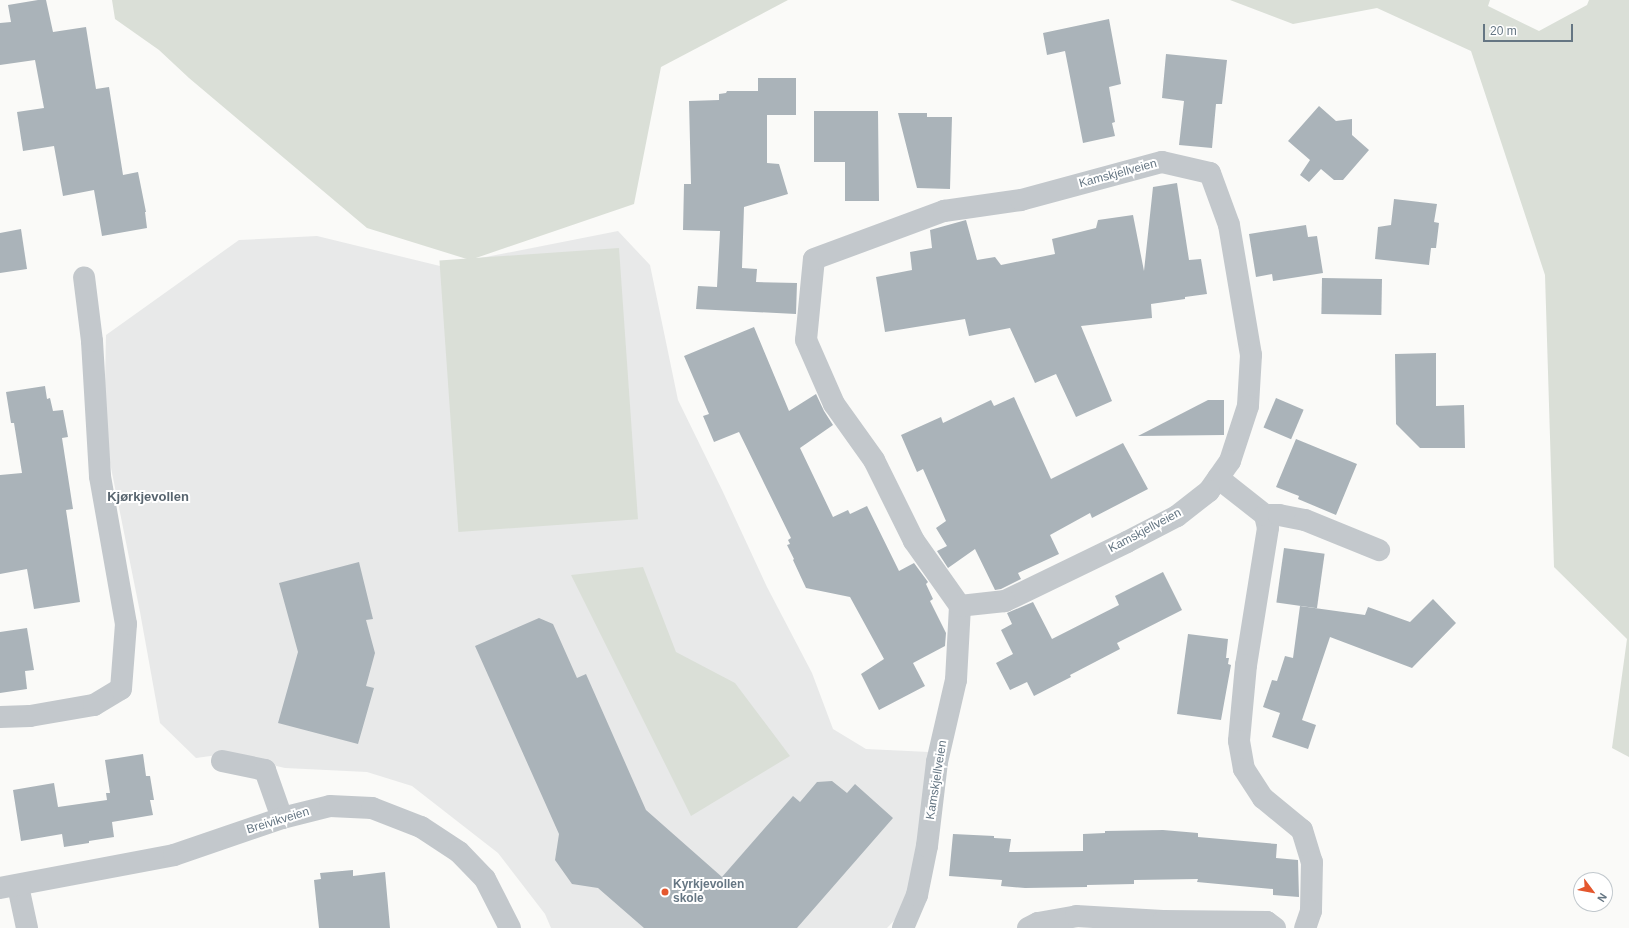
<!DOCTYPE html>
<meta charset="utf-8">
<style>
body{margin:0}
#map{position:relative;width:1629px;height:928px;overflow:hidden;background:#fafaf8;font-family:Arial,sans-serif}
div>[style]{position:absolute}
.built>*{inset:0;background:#e8e9e9}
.green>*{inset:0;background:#dadfd7;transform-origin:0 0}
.building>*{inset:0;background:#aab3b9;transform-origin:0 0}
.minor>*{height:22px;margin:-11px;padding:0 11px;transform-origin:11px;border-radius:11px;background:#c3c8cc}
.dots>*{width:11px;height:11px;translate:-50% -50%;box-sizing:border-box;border:2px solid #fff;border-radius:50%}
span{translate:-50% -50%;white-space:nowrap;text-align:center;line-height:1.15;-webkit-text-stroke:4px #fff;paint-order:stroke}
.street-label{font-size:12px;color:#657683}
.poi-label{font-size:12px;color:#657683;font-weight:700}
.left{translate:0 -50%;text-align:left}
.neighbourhood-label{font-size:13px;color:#57646e;font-weight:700}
.north{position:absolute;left:1573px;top:872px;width:40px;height:40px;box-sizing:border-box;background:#fff;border:1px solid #c1c8cd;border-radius:50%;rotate:122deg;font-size:11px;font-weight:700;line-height:16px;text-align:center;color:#657683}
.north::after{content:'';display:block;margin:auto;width:14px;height:18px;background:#e4572e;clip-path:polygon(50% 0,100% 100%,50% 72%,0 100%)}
.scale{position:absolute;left:1483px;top:24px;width:90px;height:18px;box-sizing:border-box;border:2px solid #657683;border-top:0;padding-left:5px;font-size:12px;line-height:14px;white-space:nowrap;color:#657683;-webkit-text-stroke:3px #fff;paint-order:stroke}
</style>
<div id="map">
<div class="built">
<i style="clip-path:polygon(618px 231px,650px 265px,678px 400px,723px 492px,767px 587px,812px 673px,833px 729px,866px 749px,929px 752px,910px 904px,887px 928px,551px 928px,545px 914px,498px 853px,412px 786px,367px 772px,285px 768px,225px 754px,196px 758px,160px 723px,140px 612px,104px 433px,106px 335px,239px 240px,317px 236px,440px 266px)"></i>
</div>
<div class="green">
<i style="clip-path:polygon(112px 0,788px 0,661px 67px,634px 204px,470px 260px,367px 228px,189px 78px,159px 50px,115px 19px)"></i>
<i style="clip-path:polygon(1230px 0,1490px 0,1488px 6px,1539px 31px,1587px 5px,1589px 0,1629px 0,1629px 757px,1612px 748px,1627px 639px,1554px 567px,1545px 275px,1471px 51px,1377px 8px,1293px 24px)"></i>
<i style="left:619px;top:248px;width:272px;height:180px;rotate:86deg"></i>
<i style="clip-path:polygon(643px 567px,676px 652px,735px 683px,790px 756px,691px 816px,571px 575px)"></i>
</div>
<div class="building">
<i style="clip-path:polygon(38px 0,46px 0,53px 32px,86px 27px,96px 89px,109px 87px,123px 175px,138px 172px,146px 212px,145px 212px,147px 228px,102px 236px,94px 190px,63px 196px,54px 146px,23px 151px,17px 112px,44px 108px,35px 60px,0 65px,0 23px,11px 22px,8px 5px)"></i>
<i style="clip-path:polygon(1109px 19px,1121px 84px,1109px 87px,1115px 122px,1112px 123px,1115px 136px,1083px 143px,1065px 51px,1047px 55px,1043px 33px)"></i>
<i style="clip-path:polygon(1166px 54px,1227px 60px,1222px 104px,1216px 104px,1212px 148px,1179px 145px,1184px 101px,1162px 98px)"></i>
<i style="clip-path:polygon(758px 78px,796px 78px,796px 115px,767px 115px,767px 163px,779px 164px,788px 194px,744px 207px,742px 268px,757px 269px,756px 282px,797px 283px,796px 314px,696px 309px,698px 286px,717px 287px,720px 231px,683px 230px,684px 184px,691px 184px,689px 101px,719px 100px,719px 94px,726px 93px,727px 91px,758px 91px)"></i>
<i style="clip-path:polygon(1319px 106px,1336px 121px,1352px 119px,1352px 135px,1369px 150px,1343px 180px,1334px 180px,1321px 169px,1309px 182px,1300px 175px,1310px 160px,1288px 141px)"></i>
<i style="clip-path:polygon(814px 111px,878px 111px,879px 201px,845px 201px,845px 162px,814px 162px)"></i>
<i style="clip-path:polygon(898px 113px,927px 113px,927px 117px,952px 117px,950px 189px,917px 188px)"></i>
<i style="clip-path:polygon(1177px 183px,1189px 260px,1201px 259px,1207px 294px,1185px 297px,1185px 299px,1151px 304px,1152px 318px,1081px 326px,1112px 401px,1076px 417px,1056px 374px,1035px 383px,1010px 328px,969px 336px,965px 319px,885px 332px,876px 277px,912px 270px,910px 252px,932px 248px,930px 230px,966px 220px,977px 260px,995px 257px,1001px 265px,1055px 254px,1052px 239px,1096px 228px,1098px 220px,1133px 215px,1144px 271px,1153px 187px)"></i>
<i style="clip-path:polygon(1394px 199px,1437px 204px,1434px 222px,1439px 223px,1436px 248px,1431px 248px,1429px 265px,1375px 259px,1378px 227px,1391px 225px)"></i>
<i style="clip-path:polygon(1306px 225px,1308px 237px,1317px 236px,1323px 273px,1273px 281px,1272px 274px,1256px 277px,1249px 234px)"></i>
<i style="clip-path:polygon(21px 229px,27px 269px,0 273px,0 233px)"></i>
<i style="left:1322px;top:278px;width:60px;height:36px;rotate:1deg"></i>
<i style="clip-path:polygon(754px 327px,789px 411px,816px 394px,824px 411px,833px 425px,800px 448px,833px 517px,848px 510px,850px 514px,867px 506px,899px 571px,914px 563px,928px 582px,926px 584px,933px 599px,930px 601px,946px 633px,945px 646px,913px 663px,925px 686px,879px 710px,861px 674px,884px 659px,850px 597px,806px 588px,793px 560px,794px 559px,787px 545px,790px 544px,788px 540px,791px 538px,739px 432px,714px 442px,703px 416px,709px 414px,684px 356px)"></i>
<i style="clip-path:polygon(1436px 353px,1436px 406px,1464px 405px,1465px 448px,1420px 448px,1396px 424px,1395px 354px)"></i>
<i style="clip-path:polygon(45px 386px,47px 399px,50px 398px,53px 411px,63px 410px,68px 437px,62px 438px,73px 509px,66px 510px,80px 602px,34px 609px,27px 569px,0 574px,0 475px,22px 473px,14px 423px,11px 423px,6px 392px)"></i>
<i style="clip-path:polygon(1014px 397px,1051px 479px,1123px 443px,1148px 489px,1092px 518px,1090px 513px,1050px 535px,1059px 554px,1018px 573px,1021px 579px,1001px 589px,995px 590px,975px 549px,948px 568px,937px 551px,947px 546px,936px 528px,946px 521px,923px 469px,917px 472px,901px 435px,941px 417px,943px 423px,991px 400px,994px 406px)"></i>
<i style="left:1276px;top:398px;width:30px;height:32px;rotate:23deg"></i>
<i style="clip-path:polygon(1208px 400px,1224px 400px,1224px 435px,1138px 436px)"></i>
<i style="clip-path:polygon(1296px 439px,1357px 464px,1336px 515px,1298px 499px,1299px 496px,1276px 487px)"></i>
<i style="left:1284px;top:548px;width:41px;height:55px;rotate:8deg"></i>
<i style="clip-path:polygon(359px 562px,373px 619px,366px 620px,375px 653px,366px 686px,374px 688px,358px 744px,278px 723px,298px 652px,279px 583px)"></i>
<i style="clip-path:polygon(1163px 572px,1182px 610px,1117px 643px,1120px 649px,1070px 675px,1071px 677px,1034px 696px,1027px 682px,1010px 690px,996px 663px,1013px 654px,1001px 630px,1012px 624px,1007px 613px,1033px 602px,1052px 639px,1119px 605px,1115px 596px)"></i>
<i style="clip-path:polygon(1433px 599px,1456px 623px,1412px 668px,1330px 637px,1302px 720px,1316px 725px,1308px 749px,1272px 737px,1280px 713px,1263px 707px,1272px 680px,1277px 681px,1285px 656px,1293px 658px,1300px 606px,1365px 615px,1368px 607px,1410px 622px)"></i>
<i style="clip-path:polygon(539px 618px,553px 624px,577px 678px,586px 674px,646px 810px,722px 877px,793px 796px,800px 802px,817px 782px,832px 781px,847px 793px,855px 784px,893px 818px,797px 928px,644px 928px,598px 888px,572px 884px,555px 860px,559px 834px,475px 646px)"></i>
<i style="clip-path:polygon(27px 628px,34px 670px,25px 671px,27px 689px,0 693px,0 632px)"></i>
<i style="clip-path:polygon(1188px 634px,1228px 639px,1226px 658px,1229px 658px,1228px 664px,1231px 665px,1221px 720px,1177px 714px)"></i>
<i style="clip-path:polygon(143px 754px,146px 776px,150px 776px,154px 800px,150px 800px,153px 815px,112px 822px,114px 837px,89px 841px,89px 843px,64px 847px,62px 834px,21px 841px,13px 790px,54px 783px,58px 807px,107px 800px,106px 793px,110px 793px,105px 760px)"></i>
<i style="clip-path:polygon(1163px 830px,1198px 833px,1198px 837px,1277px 844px,1276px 858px,1298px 860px,1299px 897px,1273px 895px,1273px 889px,1197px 882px,1198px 879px,1134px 880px,1134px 884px,1087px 885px,1087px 887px,1025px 888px,1001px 886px,1002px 880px,949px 876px,953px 834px,994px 836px,994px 838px,1011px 839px,1009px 852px,1083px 851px,1083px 834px,1105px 833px,1105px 831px)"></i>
<i style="clip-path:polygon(353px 870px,353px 876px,385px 872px,390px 928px,319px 928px,314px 880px,321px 879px,320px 873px)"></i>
</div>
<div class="minor">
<i style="left:1218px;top:478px;width:60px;rotate:38.2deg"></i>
<i style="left:1265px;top:515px;width:13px;rotate:77deg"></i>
<i style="left:1268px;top:528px;width:139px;rotate:99.1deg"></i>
<i style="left:1246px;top:665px;width:76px;rotate:95.3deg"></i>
<i style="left:1239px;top:741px;width:28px;rotate:80deg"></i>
<i style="left:1244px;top:769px;width:35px;rotate:57deg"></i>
<i style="left:1263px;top:798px;width:50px;rotate:39.4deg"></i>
<i style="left:1302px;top:830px;width:34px;rotate:73deg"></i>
<i style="left:1312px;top:862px;width:49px;rotate:91.2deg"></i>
<i style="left:1311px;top:911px;width:18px;rotate:109deg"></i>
<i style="left:1265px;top:515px;width:14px"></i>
<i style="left:1279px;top:515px;width:26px;rotate:11deg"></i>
<i style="left:1305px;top:520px;width:80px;rotate:22.1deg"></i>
<i style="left:0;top:717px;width:30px;rotate:-2deg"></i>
<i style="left:30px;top:716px;width:65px;rotate:-9.8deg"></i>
<i style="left:94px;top:705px;width:31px;rotate:-31deg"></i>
<i style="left:121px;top:689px;width:65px;rotate:-85.6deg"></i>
<i style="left:126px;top:624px;width:150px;rotate:-100deg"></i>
<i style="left:100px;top:476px;width:135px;rotate:-93.4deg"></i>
<i style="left:92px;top:341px;width:64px;rotate:-97.1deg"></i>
<i style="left:222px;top:761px;width:44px;rotate:11.8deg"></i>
<i style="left:265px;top:770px;width:51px;rotate:70.5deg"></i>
<i style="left:18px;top:886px;width:43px;rotate:77.9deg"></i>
<i style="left:0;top:888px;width:177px;rotate:-10.7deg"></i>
<i style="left:174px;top:855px;width:114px;rotate:-18.9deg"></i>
<i style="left:282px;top:818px;width:49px;rotate:-14deg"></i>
<i style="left:330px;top:806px;width:42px;rotate:2.7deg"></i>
<i style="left:372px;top:808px;width:53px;rotate:21.2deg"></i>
<i style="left:421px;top:827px;width:45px;rotate:33.3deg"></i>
<i style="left:459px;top:852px;width:37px;rotate:46deg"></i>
<i style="left:485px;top:879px;width:55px;rotate:63deg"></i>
<i style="left:903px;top:928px;width:36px;rotate:-67deg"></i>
<i style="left:917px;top:895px;width:50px;rotate:-78.5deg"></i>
<i style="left:927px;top:846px;width:85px;rotate:-83.2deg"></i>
<i style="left:937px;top:762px;width:84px;rotate:-77deg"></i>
<i style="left:956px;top:680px;width:74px;rotate:-86.9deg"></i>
<i style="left:960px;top:606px;width:80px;rotate:-125.3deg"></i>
<i style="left:914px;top:541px;width:90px;rotate:-116.3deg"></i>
<i style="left:874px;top:460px;width:69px;rotate:-125.5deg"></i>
<i style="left:834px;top:404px;width:70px;rotate:-113.6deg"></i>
<i style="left:806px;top:340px;width:81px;rotate:-84.4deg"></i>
<i style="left:814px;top:259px;width:139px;rotate:-20.3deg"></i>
<i style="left:944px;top:211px;width:78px;rotate:-8.1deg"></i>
<i style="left:1021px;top:200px;width:146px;rotate:-15.1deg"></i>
<i style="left:1162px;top:162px;width:49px;rotate:12.9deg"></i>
<i style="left:1210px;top:173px;width:55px;rotate:69.9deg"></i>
<i style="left:1229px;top:225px;width:132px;rotate:80.4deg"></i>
<i style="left:1251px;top:355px;width:51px;rotate:93.4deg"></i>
<i style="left:1248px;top:406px;width:58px;rotate:108.1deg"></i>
<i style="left:1230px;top:461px;width:37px;rotate:125deg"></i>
<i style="left:1209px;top:491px;width:41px;rotate:142deg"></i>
<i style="left:1177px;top:516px;width:56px;rotate:152.5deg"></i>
<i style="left:1127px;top:542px;width:136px;rotate:154.2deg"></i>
<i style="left:1005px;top:601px;width:45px;rotate:173.7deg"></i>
<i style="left:1028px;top:928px;width:11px;rotate:-27deg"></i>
<i style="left:1038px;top:923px;width:39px;rotate:-10deg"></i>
<i style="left:1076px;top:916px;width:87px;rotate:3.3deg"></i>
<i style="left:1163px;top:921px;width:104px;rotate:0.6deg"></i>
<i style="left:1267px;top:922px;width:10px;rotate:37deg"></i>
</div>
<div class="dots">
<i style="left:665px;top:892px;background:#e4572e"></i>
</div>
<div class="street-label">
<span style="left:1118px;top:174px;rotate:-15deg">Kamskjellveien</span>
<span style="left:1145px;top:531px;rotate:-28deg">Kamskjellveien</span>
<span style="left:937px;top:780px;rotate:-81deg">Kamskjellveien</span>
<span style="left:278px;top:821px;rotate:-17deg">Breivikveien</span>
</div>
<div class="poi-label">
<span class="left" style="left:673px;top:892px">Kyrkjevollen<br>skole</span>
</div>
<div class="neighbourhood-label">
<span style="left:148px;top:497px">Kjørkjevollen</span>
</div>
<div class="north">N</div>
<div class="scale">20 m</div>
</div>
